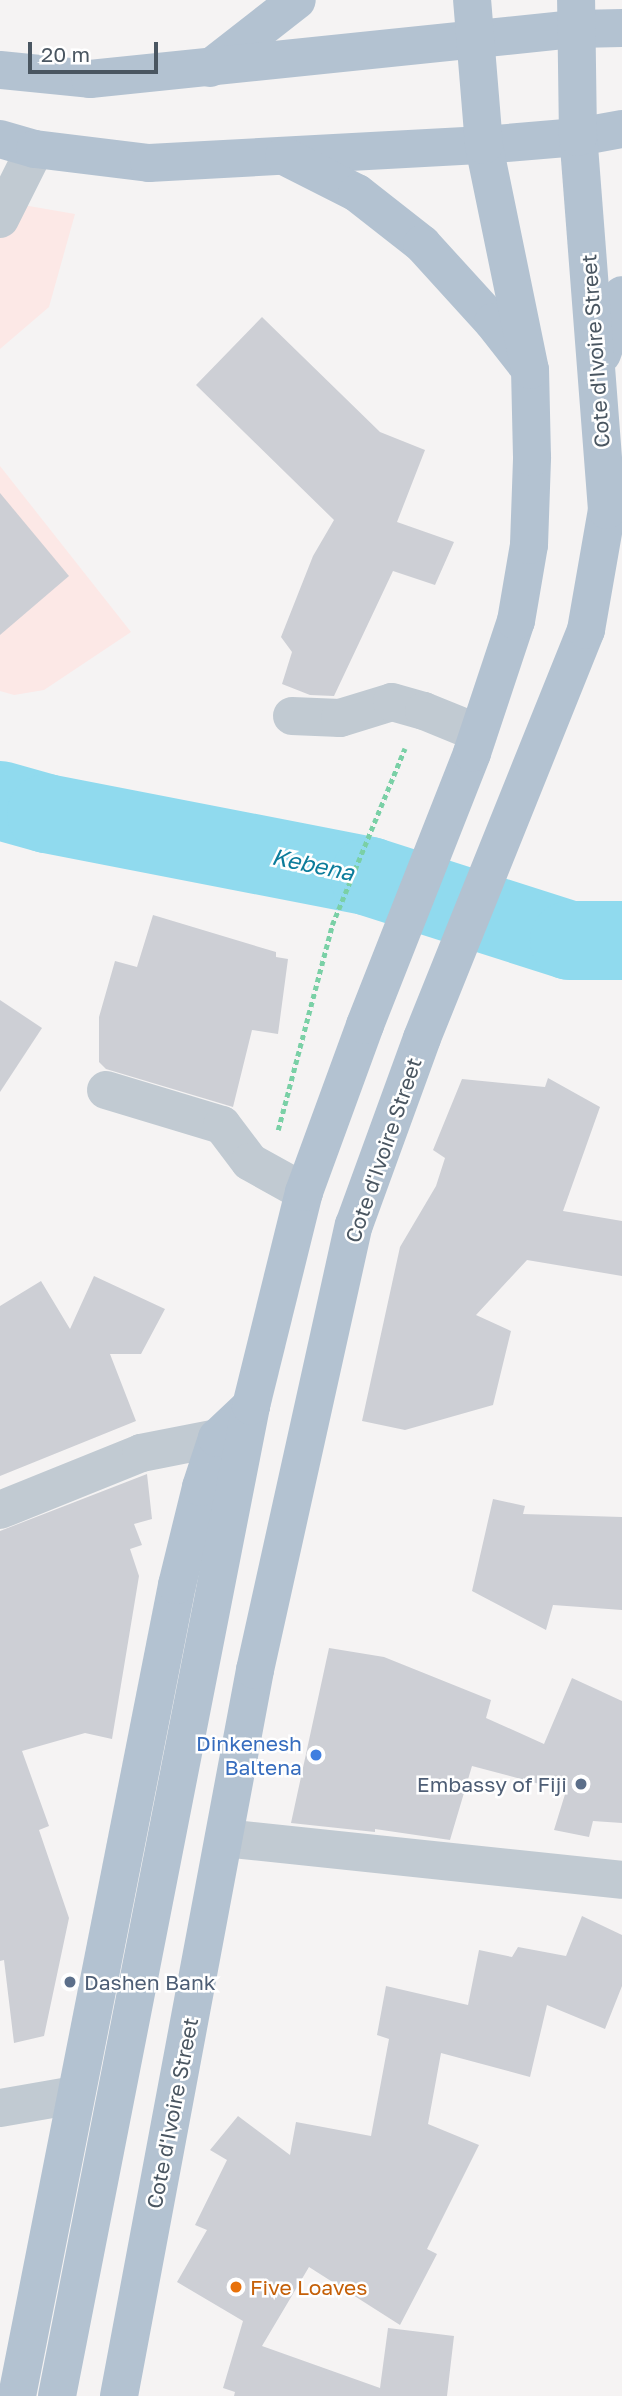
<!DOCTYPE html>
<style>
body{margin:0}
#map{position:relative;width:622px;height:2396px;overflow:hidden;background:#f5f3f3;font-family:"Golos Text",sans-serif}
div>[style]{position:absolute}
.medical>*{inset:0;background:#fce8e6}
.river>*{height:79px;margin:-39.5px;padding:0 39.5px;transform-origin:39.5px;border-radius:39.5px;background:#90daee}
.building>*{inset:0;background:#cdcfd5}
.path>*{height:4.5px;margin-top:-2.25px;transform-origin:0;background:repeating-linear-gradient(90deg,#7ad0a6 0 5px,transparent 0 8.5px)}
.minor>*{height:38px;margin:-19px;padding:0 19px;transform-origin:19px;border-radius:19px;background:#c1cad2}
.major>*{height:38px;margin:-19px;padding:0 19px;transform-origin:19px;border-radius:19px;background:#b3c2d1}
.dots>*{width:19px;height:19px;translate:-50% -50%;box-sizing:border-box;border:4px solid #fff;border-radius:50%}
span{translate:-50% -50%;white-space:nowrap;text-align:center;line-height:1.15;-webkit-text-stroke:5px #fff;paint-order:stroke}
.street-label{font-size:21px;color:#4a5661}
.shop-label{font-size:21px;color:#366cbe}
.right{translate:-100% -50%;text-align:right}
.service-label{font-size:21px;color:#4e5e75}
.left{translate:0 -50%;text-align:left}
.food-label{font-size:21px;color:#c56008}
.water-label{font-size:23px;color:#0c7c9b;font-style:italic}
.scale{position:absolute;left:28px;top:42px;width:130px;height:32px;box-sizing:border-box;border:4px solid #4a5661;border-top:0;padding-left:9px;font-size:21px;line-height:24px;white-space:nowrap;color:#4a5661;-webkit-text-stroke:5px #fff;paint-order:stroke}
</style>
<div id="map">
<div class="medical">
<i style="clip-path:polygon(0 201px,75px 214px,49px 307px,0 349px)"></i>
<i style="clip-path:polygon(0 466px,131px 632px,44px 690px,14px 695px,0 691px)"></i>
</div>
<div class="river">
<i style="left:0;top:800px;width:48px;rotate:15.8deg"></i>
<i style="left:46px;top:813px;width:329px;rotate:11deg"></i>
<i style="left:369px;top:876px;width:210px;rotate:17.7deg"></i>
<i style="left:569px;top:940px;width:53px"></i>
</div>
<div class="building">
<i style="clip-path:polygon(262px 317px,380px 432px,425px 450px,397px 522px,454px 542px,435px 585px,393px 571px,334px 696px,310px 695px,282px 684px,292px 652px,281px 637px,313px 556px,334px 520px,196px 385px)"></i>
<i style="clip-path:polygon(0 493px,69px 576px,0 635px)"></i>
<i style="clip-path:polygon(153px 915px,276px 952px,276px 957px,288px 959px,278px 1034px,252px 1030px,233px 1107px,106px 1069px,99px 1062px,99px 1017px,115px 961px,137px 967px)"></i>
<i style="clip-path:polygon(0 1000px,42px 1028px,0 1092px)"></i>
<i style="clip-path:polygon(548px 1078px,600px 1107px,563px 1211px,622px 1221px,622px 1276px,527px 1260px,476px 1315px,511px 1331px,493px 1405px,405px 1430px,362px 1421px,400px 1247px,436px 1186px,445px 1158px,433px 1150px,462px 1079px,545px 1087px)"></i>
<i style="clip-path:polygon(94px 1276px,165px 1309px,141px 1354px,110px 1354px,136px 1421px,0 1476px,0 1306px,41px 1281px,70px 1329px)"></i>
<i style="clip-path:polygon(147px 1474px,152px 1519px,134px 1524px,142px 1545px,130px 1549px,139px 1576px,112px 1739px,85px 1733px,22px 1751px,49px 1826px,39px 1830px,69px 1918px,44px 2036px,14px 2043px,4px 1960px,0 1961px,0 1531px)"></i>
<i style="clip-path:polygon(493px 1499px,525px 1506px,523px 1514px,622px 1517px,622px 1610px,553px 1605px,546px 1630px,472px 1591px)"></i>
<i style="clip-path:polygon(329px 1648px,384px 1657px,491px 1700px,486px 1718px,544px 1744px,572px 1678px,622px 1701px,622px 1823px,593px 1821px,589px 1837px,554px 1830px,566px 1791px,472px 1766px,450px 1840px,375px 1829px,375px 1832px,291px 1823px)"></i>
<i style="clip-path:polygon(582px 1916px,622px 1935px,622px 1986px,605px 2029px,547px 2005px,530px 2077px,441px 2053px,428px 2124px,479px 2145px,427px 2249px,437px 2254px,400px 2325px,309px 2267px,262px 2346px,380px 2388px,388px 2328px,454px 2336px,447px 2396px,234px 2396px,235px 2392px,223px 2388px,243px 2321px,177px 2282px,207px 2230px,195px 2225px,227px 2160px,210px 2150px,238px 2116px,290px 2155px,296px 2122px,371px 2136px,389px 2039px,377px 2035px,386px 1986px,468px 2005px,479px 1950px,512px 1957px,518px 1947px,566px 1956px)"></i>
</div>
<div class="path">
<i style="left:278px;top:1130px;width:212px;rotate:-75.2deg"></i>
<i style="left:332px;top:925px;width:191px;rotate:-67.6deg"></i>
</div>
<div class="minor">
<i style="left:0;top:219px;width:78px;rotate:-63.4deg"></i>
<i style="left:292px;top:716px;width:48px;rotate:2.4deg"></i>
<i style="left:340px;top:718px;width:54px;rotate:-17.1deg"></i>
<i style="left:392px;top:702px;width:33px;rotate:16deg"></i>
<i style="left:424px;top:711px;width:58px;rotate:22.2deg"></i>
<i style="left:106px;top:1090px;width:121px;rotate:16.8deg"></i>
<i style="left:222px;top:1125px;width:46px;rotate:52.9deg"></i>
<i style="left:250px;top:1162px;width:62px;rotate:29.1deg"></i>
<i style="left:0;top:1510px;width:152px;rotate:-22deg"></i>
<i style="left:141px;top:1453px;width:77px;rotate:-11.2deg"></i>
<i style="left:224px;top:1838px;width:400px;rotate:6deg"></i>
<i style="left:0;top:2108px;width:76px;rotate:-9.8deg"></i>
</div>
<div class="major">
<i style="left:210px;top:68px;width:110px;rotate:-38deg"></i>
<i style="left:0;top:70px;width:90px;rotate:5.7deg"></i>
<i style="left:90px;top:79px;width:490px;rotate:-5.9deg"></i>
<i style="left:577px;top:29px;width:45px;rotate:-1.3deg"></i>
<i style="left:0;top:139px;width:36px;rotate:16deg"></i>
<i style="left:35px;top:149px;width:115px;rotate:7deg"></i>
<i style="left:149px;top:163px;width:335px;rotate:-3.1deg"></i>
<i style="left:484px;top:145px;width:94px;rotate:-4.9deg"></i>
<i style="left:578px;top:137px;width:45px;rotate:-10.3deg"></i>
<i style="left:284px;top:156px;width:82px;rotate:26.9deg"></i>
<i style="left:357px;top:193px;width:83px;rotate:38.1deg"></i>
<i style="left:422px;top:244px;width:105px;rotate:47.7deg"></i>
<i style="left:493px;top:322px;width:52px;rotate:52deg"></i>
<i style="left:602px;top:354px;width:62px;rotate:-71.3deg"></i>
<i style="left:17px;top:2396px;width:827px;rotate:-78.84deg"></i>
<i style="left:177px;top:1585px;width:101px;rotate:-76.2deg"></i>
<i style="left:201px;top:1487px;width:52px;rotate:-71.9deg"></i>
<i style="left:217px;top:1438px;width:47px;rotate:-43.3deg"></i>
<i style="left:57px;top:2396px;width:1009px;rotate:-78.91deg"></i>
<i style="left:251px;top:1406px;width:220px;rotate:-76.1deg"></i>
<i style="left:304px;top:1192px;width:178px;rotate:-69.9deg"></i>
<i style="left:365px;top:1025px;width:292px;rotate:-68.5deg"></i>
<i style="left:472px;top:753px;width:139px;rotate:-71.6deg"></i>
<i style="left:516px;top:621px;width:77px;rotate:-80.3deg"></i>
<i style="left:529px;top:545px;width:88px;rotate:-88deg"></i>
<i style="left:532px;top:457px;width:87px;rotate:-91.3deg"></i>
<i style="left:530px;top:370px;width:230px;rotate:-101.6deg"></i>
<i style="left:484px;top:145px;width:145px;rotate:-94.7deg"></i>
<i style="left:119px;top:2396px;width:739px;rotate:-79.39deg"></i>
<i style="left:255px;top:1670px;width:456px;rotate:-77.5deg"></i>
<i style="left:354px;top:1225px;width:199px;rotate:-70deg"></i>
<i style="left:422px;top:1038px;width:440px;rotate:-68.1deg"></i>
<i style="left:586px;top:630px;width:122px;rotate:-80.1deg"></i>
<i style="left:607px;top:510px;width:374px;rotate:-94.4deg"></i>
<i style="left:578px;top:137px;width:137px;rotate:-90.8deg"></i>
</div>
<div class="dots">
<i style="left:316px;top:1755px;background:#3f7fe0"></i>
<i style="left:581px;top:1784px;background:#5c6f8a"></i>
<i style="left:70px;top:1982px;background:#5c6f8a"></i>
<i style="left:236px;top:2287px;background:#e8710a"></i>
</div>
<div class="street-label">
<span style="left:595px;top:351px;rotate:-94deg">Cote d'Ivoire Street</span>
<span style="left:383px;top:1150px;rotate:-71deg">Cote d'Ivoire Street</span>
<span style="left:172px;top:2113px;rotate:-79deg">Cote d'Ivoire Street</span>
</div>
<div class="shop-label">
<span class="right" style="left:302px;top:1755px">Dinkenesh<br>Baltena</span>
</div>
<div class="service-label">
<span class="right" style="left:567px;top:1784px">Embassy of Fiji</span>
<span class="left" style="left:84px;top:1982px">Dashen Bank</span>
</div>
<div class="food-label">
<span class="left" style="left:250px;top:2287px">Five Loaves</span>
</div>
<div class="water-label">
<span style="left:313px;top:864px;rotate:12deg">Kebena</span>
</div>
<div class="scale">20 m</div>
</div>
